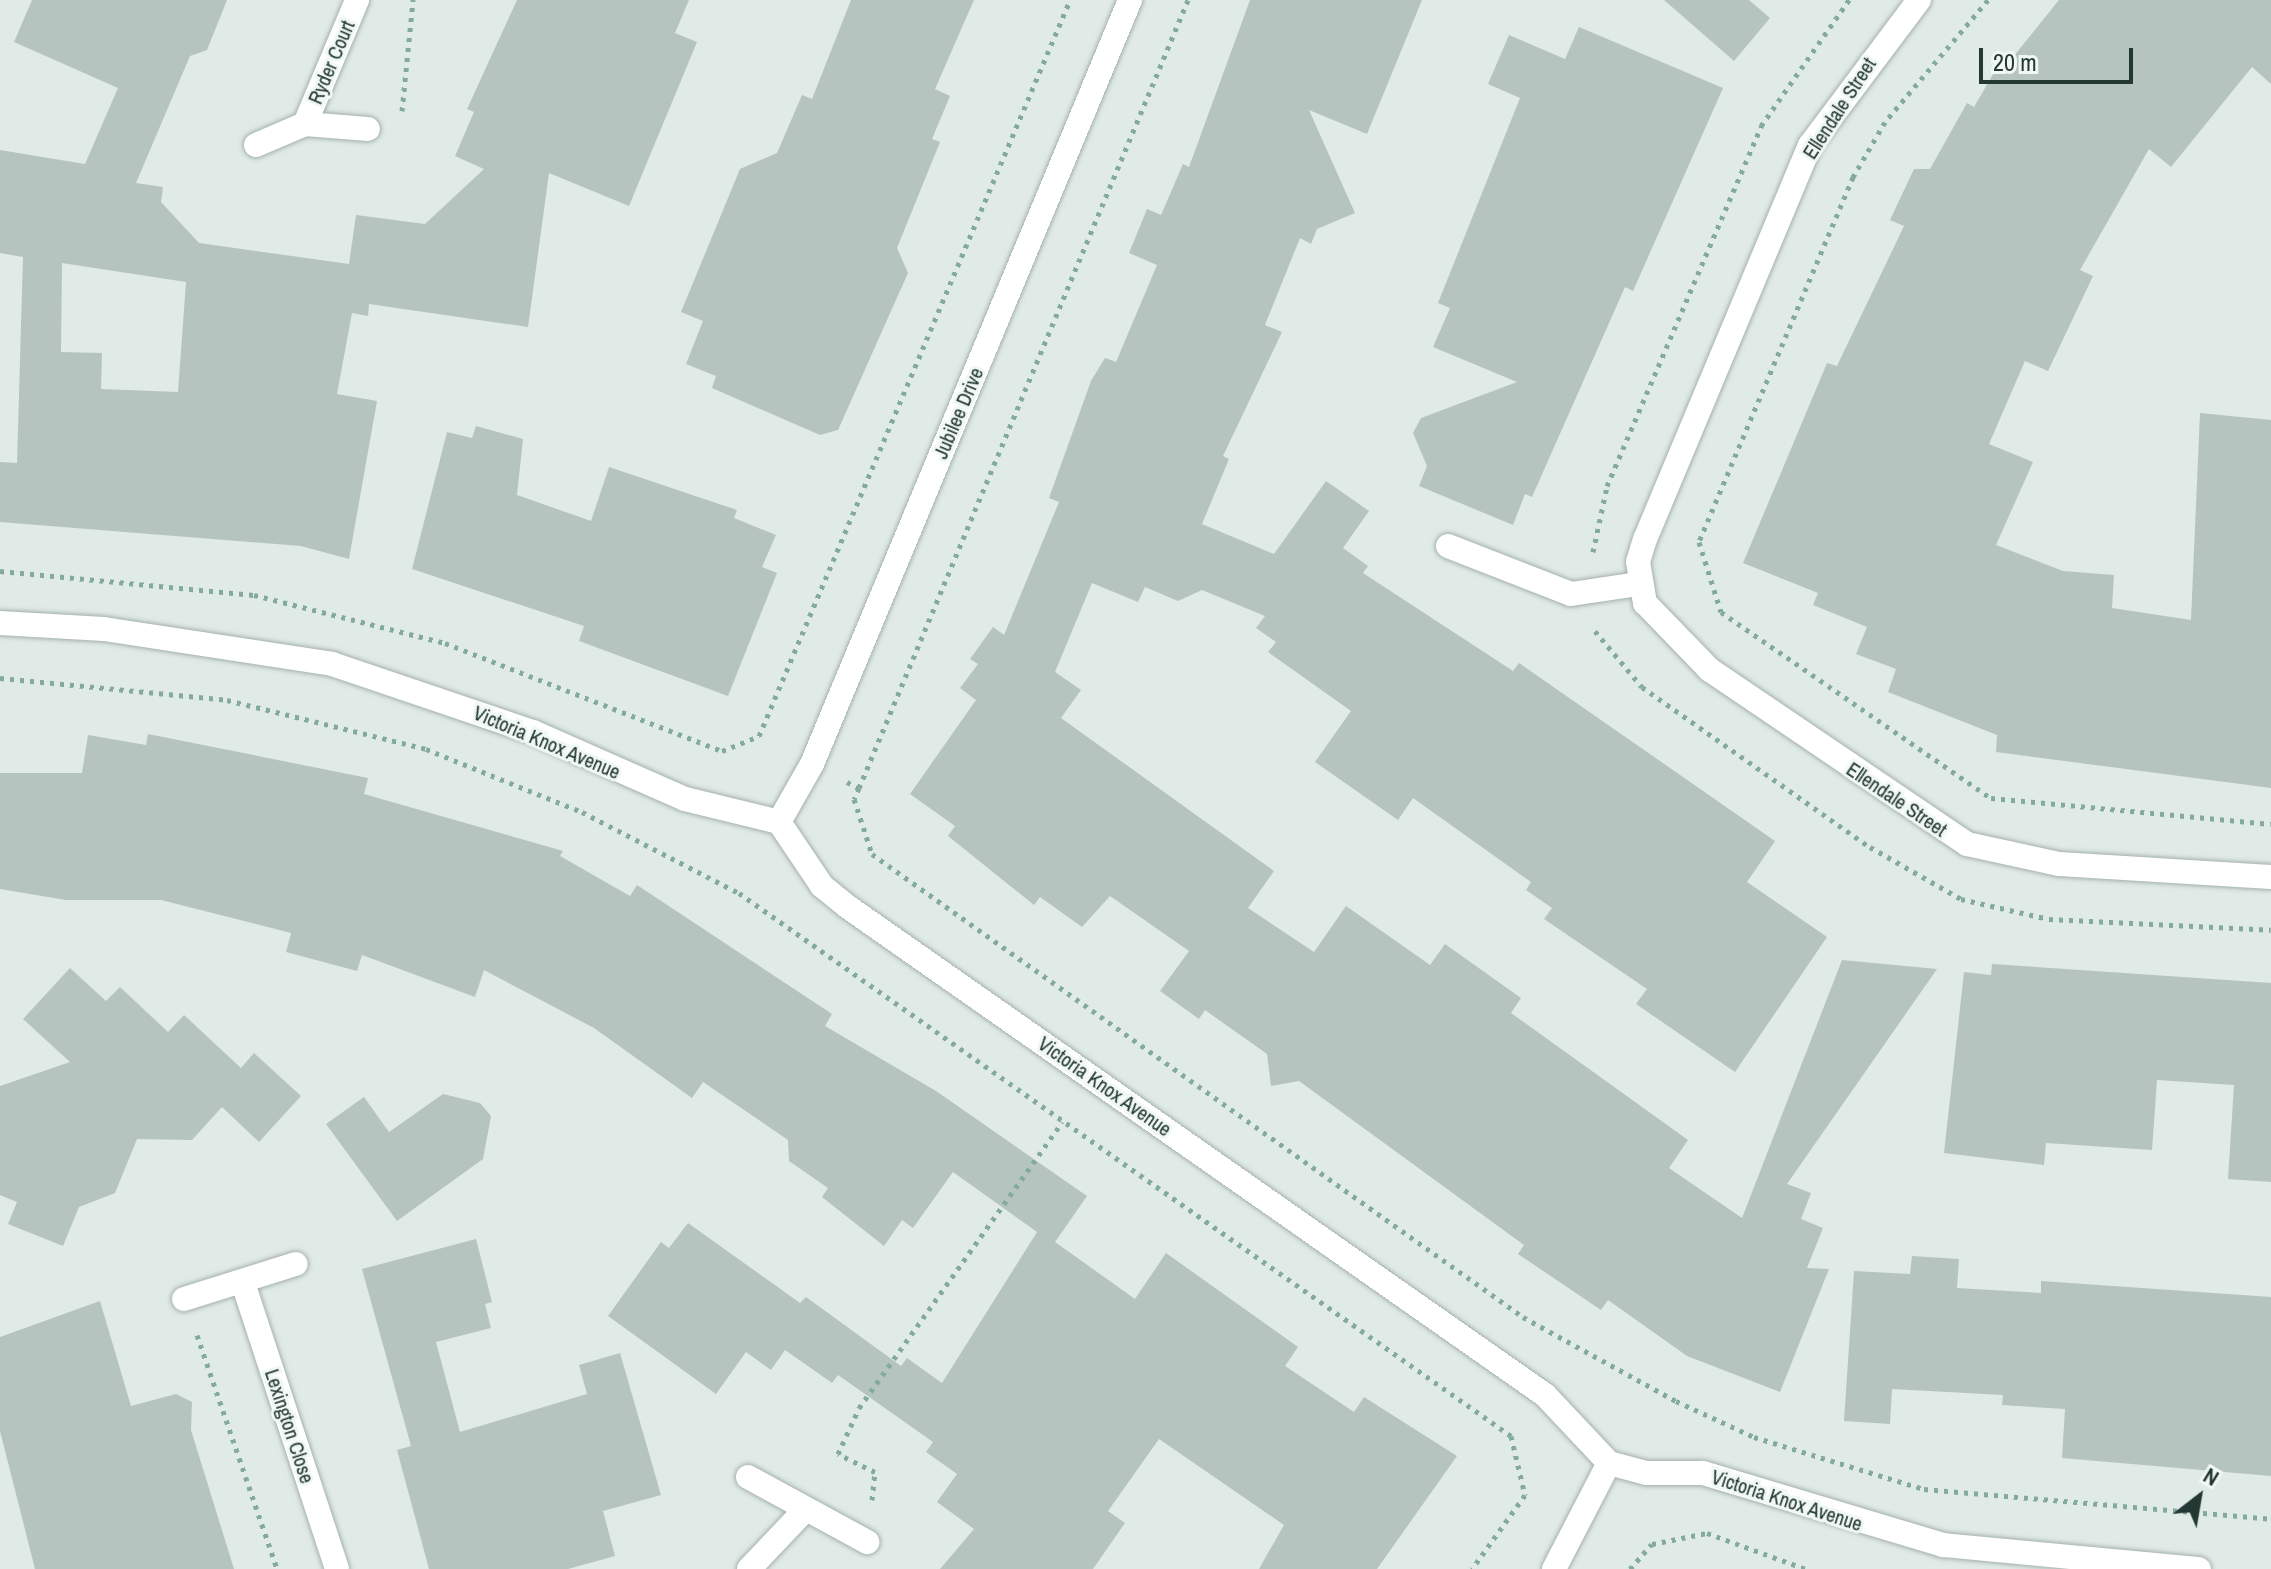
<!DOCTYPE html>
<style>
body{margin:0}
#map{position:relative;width:2271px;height:1569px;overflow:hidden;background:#e0eae6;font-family:"Archivo Narrow",sans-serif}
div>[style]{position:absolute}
.building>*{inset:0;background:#b6c4bf}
.path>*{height:5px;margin-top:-2.5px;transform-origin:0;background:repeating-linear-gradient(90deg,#84aaa0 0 4px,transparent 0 10px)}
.roads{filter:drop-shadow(0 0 2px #a4b1ad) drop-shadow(0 0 2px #a4b1ad)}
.minor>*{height:24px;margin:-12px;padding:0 12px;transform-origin:12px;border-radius:12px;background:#fff}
span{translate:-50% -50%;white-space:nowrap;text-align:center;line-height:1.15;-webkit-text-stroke:6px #f0f7f4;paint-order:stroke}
.street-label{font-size:20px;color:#233833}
.north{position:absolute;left:2159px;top:1457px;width:80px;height:80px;-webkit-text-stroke:6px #f0f7f4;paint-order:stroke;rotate:31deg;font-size:22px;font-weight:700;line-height:32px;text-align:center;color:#233833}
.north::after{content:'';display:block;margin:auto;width:28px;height:36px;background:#233833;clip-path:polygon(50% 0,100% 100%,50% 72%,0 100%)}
.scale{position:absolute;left:1979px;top:48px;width:154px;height:36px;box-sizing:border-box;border:4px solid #233833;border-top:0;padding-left:10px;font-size:24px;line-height:28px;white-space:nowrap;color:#233833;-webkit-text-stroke:6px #f0f7f4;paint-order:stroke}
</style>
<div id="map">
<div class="building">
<i style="clip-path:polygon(evenodd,32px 0,227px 0,207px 50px,190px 56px,136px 183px,163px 187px,161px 202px,199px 243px,349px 264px,356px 215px,425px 224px,484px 169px,455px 156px,474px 112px,467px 109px,517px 0,689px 0,675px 33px,697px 42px,629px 206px,549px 173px,528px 327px,369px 304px,368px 316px,352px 313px,337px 394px,377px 401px,349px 559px,301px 546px,0 522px,0 462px,17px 463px,23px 257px,0 253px,0 150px,85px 164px,118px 88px,14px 42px,32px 0,62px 263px,186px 282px,178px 392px,101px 389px,102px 353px,61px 352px,62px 263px)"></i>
<i style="clip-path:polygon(851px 0,974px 0,935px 89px,950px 96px,932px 139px,940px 142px,897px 248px,908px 273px,838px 430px,820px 435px,712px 388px,716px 376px,686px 364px,703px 321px,681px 312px,740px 169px,777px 153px,802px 95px,812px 99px)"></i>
<i style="clip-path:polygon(1250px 0,1422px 0,1367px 134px,1309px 110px,1355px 213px,1317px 229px,1311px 244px,1300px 238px,1265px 325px,1282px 332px,1223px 456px,1229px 459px,1202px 524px,1274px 554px,1326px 481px,1369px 511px,1343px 548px,1368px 566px,1363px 573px,1513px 671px,1519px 663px,1775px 841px,1747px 882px,1827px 937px,1735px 1072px,1636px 1004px,1647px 989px,1544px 919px,1552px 908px,1526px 890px,1531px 882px,1413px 798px,1398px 820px,1315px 762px,1351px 711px,1268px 652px,1276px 642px,1256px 628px,1265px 616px,1202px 590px,1178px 601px,1145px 587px,1138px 602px,1092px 583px,1055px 672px,1081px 690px,1061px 718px,1274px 871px,1248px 908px,1314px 952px,1346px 906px,1430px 965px,1445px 944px,1521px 998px,1511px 1013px,1688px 1140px,1669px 1168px,1742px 1218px,1842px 960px,1937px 969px,1787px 1184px,1811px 1193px,1801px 1219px,1823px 1228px,1807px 1268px,1829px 1269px,1780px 1392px,1687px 1356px,1608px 1300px,1601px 1310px,1518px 1254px,1524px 1245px,1299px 1081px,1271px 1086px,1267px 1054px,1205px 1010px,1199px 1019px,1160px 991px,1189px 951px,1110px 896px,1082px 927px,1040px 897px,1034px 905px,948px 836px,955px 826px,910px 794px,976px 700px,960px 688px,978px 664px,970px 659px,993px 627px,1004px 635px,1059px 502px,1049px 498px,1091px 381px,1105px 358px,1116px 362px,1157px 265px,1129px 253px,1147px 209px,1161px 215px,1183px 164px,1189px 167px)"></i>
<i style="clip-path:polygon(1664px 0,1749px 0,1770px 18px,1734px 61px)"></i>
<i style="clip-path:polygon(2059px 0,2271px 0,2271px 84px,2252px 67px,2171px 167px,2149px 149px,2080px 270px,2093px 276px,2048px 371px,2025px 361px,1989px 444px,2033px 462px,1996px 545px,2063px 571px,2114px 575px,2112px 608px,2191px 620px,2200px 413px,2271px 420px,2271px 788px,1996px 752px,1997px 735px,1888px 692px,1896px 669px,1856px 654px,1867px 627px,1813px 605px,1818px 593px,1743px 563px,1827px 363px,1837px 366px,1904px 226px,1890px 220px,1914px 169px,1930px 169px,1967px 103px,1974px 107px,1996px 69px,2001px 72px)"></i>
<i style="clip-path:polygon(1579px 27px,1723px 88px,1633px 291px,1625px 287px,1532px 497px,1525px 494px,1513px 525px,1419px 486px,1427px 466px,1413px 433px,1421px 418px,1517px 382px,1433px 347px,1450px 308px,1438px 303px,1520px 98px,1488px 84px,1509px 35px,1565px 59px)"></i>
<i style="clip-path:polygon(476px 426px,523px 439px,517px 495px,591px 521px,609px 467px,737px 510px,734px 518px,776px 535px,762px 567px,777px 573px,728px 696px,579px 641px,584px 626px,412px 569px,447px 432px,472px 438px)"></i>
<i style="clip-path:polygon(148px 734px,368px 778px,364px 794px,563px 851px,560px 856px,630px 896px,637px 885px,832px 1014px,825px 1026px,936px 1091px,1087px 1196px,1055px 1242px,1135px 1299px,1166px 1253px,1298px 1347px,1285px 1366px,1354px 1412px,1364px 1397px,1457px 1456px,1377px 1569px,1259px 1569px,1284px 1525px,1159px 1439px,1108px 1511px,1125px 1523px,1093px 1569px,940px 1569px,974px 1529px,937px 1502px,957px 1474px,926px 1452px,933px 1442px,838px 1375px,832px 1383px,785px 1350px,771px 1370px,746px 1352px,716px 1394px,608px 1316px,661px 1242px,669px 1248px,688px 1223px,800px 1303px,806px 1297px,901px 1366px,907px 1358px,942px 1383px,1037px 1232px,953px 1172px,913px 1228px,902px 1220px,884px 1246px,822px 1197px,828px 1188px,789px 1161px,788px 1140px,703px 1082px,692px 1098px,594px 1028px,484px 970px,475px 997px,362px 955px,357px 971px,286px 952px,291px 933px,161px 900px,66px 900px,0 889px,0 773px,82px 773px,88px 735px,146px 745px)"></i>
<i style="clip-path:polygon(1992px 964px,2271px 983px,2271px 1182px,2228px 1179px,2234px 1085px,2157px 1080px,2152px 1150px,2046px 1143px,2044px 1165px,1944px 1153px,1964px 972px,1991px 975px)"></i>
<i style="clip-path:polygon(70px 968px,106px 1001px,120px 987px,168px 1032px,184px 1015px,241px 1068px,254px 1053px,301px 1096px,259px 1142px,222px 1107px,192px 1140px,137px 1139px,115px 1193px,79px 1207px,63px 1246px,8px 1224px,17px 1202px,0 1195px,0 1086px,70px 1062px,23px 1019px)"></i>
<i style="clip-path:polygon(443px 1094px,480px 1103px,491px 1116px,483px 1159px,397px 1221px,326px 1124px,364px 1097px,389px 1132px)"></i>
<i style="clip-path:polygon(476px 1239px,492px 1302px,485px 1304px,491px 1328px,436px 1342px,460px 1432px,587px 1394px,579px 1365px,620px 1353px,661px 1495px,603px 1511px,615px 1556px,568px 1569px,429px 1569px,397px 1450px,411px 1446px,362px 1269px)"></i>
<i style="clip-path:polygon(1912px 1256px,1959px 1259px,1957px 1288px,2041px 1293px,2041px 1281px,2271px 1297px,2271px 1476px,2062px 1458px,2065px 1409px,2002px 1405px,2003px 1395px,1892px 1389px,1890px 1424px,1844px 1421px,1854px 1271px,1910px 1274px)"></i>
<i style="clip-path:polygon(100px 1301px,131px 1406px,176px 1394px,192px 1402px,191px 1430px,234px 1569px,35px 1569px,0 1431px,0 1337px)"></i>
</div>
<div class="path">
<i style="left:1988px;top:0;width:160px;rotate:130.2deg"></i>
<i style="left:1885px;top:122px;width:64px;rotate:120.2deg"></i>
<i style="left:1853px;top:177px;width:396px;rotate:112.9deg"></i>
<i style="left:1699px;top:542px;width:73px;rotate:72.6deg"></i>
<i style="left:1721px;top:612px;width:328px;rotate:34.6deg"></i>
<i style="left:1991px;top:798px;width:281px;rotate:5.3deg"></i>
<i style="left:402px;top:111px;width:112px;rotate:-84.3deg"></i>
<i style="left:1593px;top:552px;width:67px;rotate:-78deg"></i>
<i style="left:1607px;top:486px;width:392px;rotate:-66.8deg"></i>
<i style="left:1761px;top:126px;width:154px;rotate:-55.1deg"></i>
<i style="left:0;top:571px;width:255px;rotate:5.4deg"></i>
<i style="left:254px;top:595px;width:197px;rotate:14.1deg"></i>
<i style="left:445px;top:643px;width:297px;rotate:21.3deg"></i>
<i style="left:722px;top:751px;width:40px;rotate:-22deg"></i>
<i style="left:759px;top:736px;width:799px;rotate:-67.09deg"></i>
<i style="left:1595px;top:631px;width:73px;rotate:50deg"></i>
<i style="left:1642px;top:687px;width:279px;rotate:35.1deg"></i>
<i style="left:1870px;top:847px;width:105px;rotate:29.7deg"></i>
<i style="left:1961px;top:899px;width:90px;rotate:12.8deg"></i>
<i style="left:2049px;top:919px;width:222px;rotate:2.8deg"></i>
<i style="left:0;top:678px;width:228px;rotate:5.5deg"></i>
<i style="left:227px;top:700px;width:205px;rotate:13.8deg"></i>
<i style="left:426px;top:749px;width:168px;rotate:22deg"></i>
<i style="left:582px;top:812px;width:177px;rotate:27.3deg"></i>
<i style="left:739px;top:893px;width:944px;rotate:35.12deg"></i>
<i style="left:1511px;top:1436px;width:61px;rotate:76.7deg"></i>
<i style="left:1525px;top:1495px;width:91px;rotate:125.6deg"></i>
<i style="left:847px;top:782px;width:13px;rotate:27deg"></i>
<i style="left:859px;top:788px;width:12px;rotate:114deg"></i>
<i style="left:854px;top:799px;width:58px;rotate:71.9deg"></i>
<i style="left:872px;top:854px;width:799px;rotate:35.42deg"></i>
<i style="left:1523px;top:1317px;width:175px;rotate:28.8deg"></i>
<i style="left:1676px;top:1401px;width:86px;rotate:24.8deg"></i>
<i style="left:1754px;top:1437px;width:178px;rotate:17deg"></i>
<i style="left:1924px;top:1489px;width:348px;rotate:4.9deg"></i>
<i style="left:859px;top:788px;width:854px;rotate:-67.34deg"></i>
<i style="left:197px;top:1335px;width:247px;rotate:71.1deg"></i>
<i style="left:872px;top:1500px;width:28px;rotate:-84deg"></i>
<i style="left:875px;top:1472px;width:41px;rotate:-154.1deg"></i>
<i style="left:838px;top:1454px;width:51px;rotate:-65.5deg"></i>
<i style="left:859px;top:1408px;width:351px;rotate:-54.6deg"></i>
<i style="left:1630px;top:1569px;width:33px;rotate:-49deg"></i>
<i style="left:1652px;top:1544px;width:56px;rotate:-11.3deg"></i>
<i style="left:1707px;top:1533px;width:105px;rotate:20deg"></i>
</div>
<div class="roads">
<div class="minor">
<i style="left:1919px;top:0;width:181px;rotate:126.9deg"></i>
<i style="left:1810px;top:145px;width:427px;rotate:112.7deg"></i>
<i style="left:1645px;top:539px;width:24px;rotate:107deg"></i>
<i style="left:1638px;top:562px;width:42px;rotate:80.3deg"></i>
<i style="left:1645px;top:603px;width:93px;rotate:45.9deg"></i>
<i style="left:1710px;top:670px;width:310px;rotate:34.1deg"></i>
<i style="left:1967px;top:844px;width:94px;rotate:12.3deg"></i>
<i style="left:2059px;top:864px;width:212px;rotate:3.5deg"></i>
<i style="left:305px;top:124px;width:134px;rotate:-67.2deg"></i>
<i style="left:256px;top:145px;width:53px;rotate:-23.2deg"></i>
<i style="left:305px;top:124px;width:63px;rotate:4.5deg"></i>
<i style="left:1448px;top:546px;width:132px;rotate:21.3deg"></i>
<i style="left:1571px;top:594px;width:69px;rotate:-8.4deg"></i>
<i style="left:0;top:623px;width:104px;rotate:3.3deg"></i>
<i style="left:104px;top:629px;width:231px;rotate:8.7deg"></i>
<i style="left:332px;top:664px;width:212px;rotate:18.7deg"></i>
<i style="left:533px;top:732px;width:166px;rotate:23.8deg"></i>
<i style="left:685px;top:799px;width:97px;rotate:13.7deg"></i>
<i style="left:779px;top:822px;width:77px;rotate:56.1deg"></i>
<i style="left:822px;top:886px;width:33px;rotate:39deg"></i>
<i style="left:848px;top:907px;width:851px;rotate:35deg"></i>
<i style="left:1545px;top:1395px;width:93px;rotate:46.7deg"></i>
<i style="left:1609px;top:1463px;width:39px;rotate:15deg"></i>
<i style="left:1647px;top:1473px;width:56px"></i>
<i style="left:1703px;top:1473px;width:251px;rotate:16.7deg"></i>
<i style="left:1943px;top:1545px;width:257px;rotate:5.4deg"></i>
<i style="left:779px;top:822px;width:67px;rotate:-60.4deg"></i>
<i style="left:812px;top:764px;width:828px;rotate:-67.4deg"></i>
<i style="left:243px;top:1283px;width:301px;rotate:71.8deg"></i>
<i style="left:184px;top:1299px;width:117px;rotate:-17.4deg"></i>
<i style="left:748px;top:1477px;width:136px;rotate:28.6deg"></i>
<i style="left:749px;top:1569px;width:81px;rotate:-46.5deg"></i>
<i style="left:1554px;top:1569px;width:119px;rotate:-62.6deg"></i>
</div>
</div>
<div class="street-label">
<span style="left:331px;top:62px;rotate:-67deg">Ryder Court</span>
<span style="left:1839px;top:108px;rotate:-57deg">Ellendale Street</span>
<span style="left:958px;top:413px;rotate:-67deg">Jubilee Drive</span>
<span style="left:547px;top:742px;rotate:23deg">Victoria Knox Avenue</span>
<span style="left:1897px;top:799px;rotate:34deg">Ellendale Street</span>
<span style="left:1105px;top:1086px;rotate:35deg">Victoria Knox Avenue</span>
<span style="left:290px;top:1426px;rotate:72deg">Lexington Close</span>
<span style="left:1787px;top:1500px;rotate:18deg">Victoria Knox Avenue</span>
</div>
<div class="north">N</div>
<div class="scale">20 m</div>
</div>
